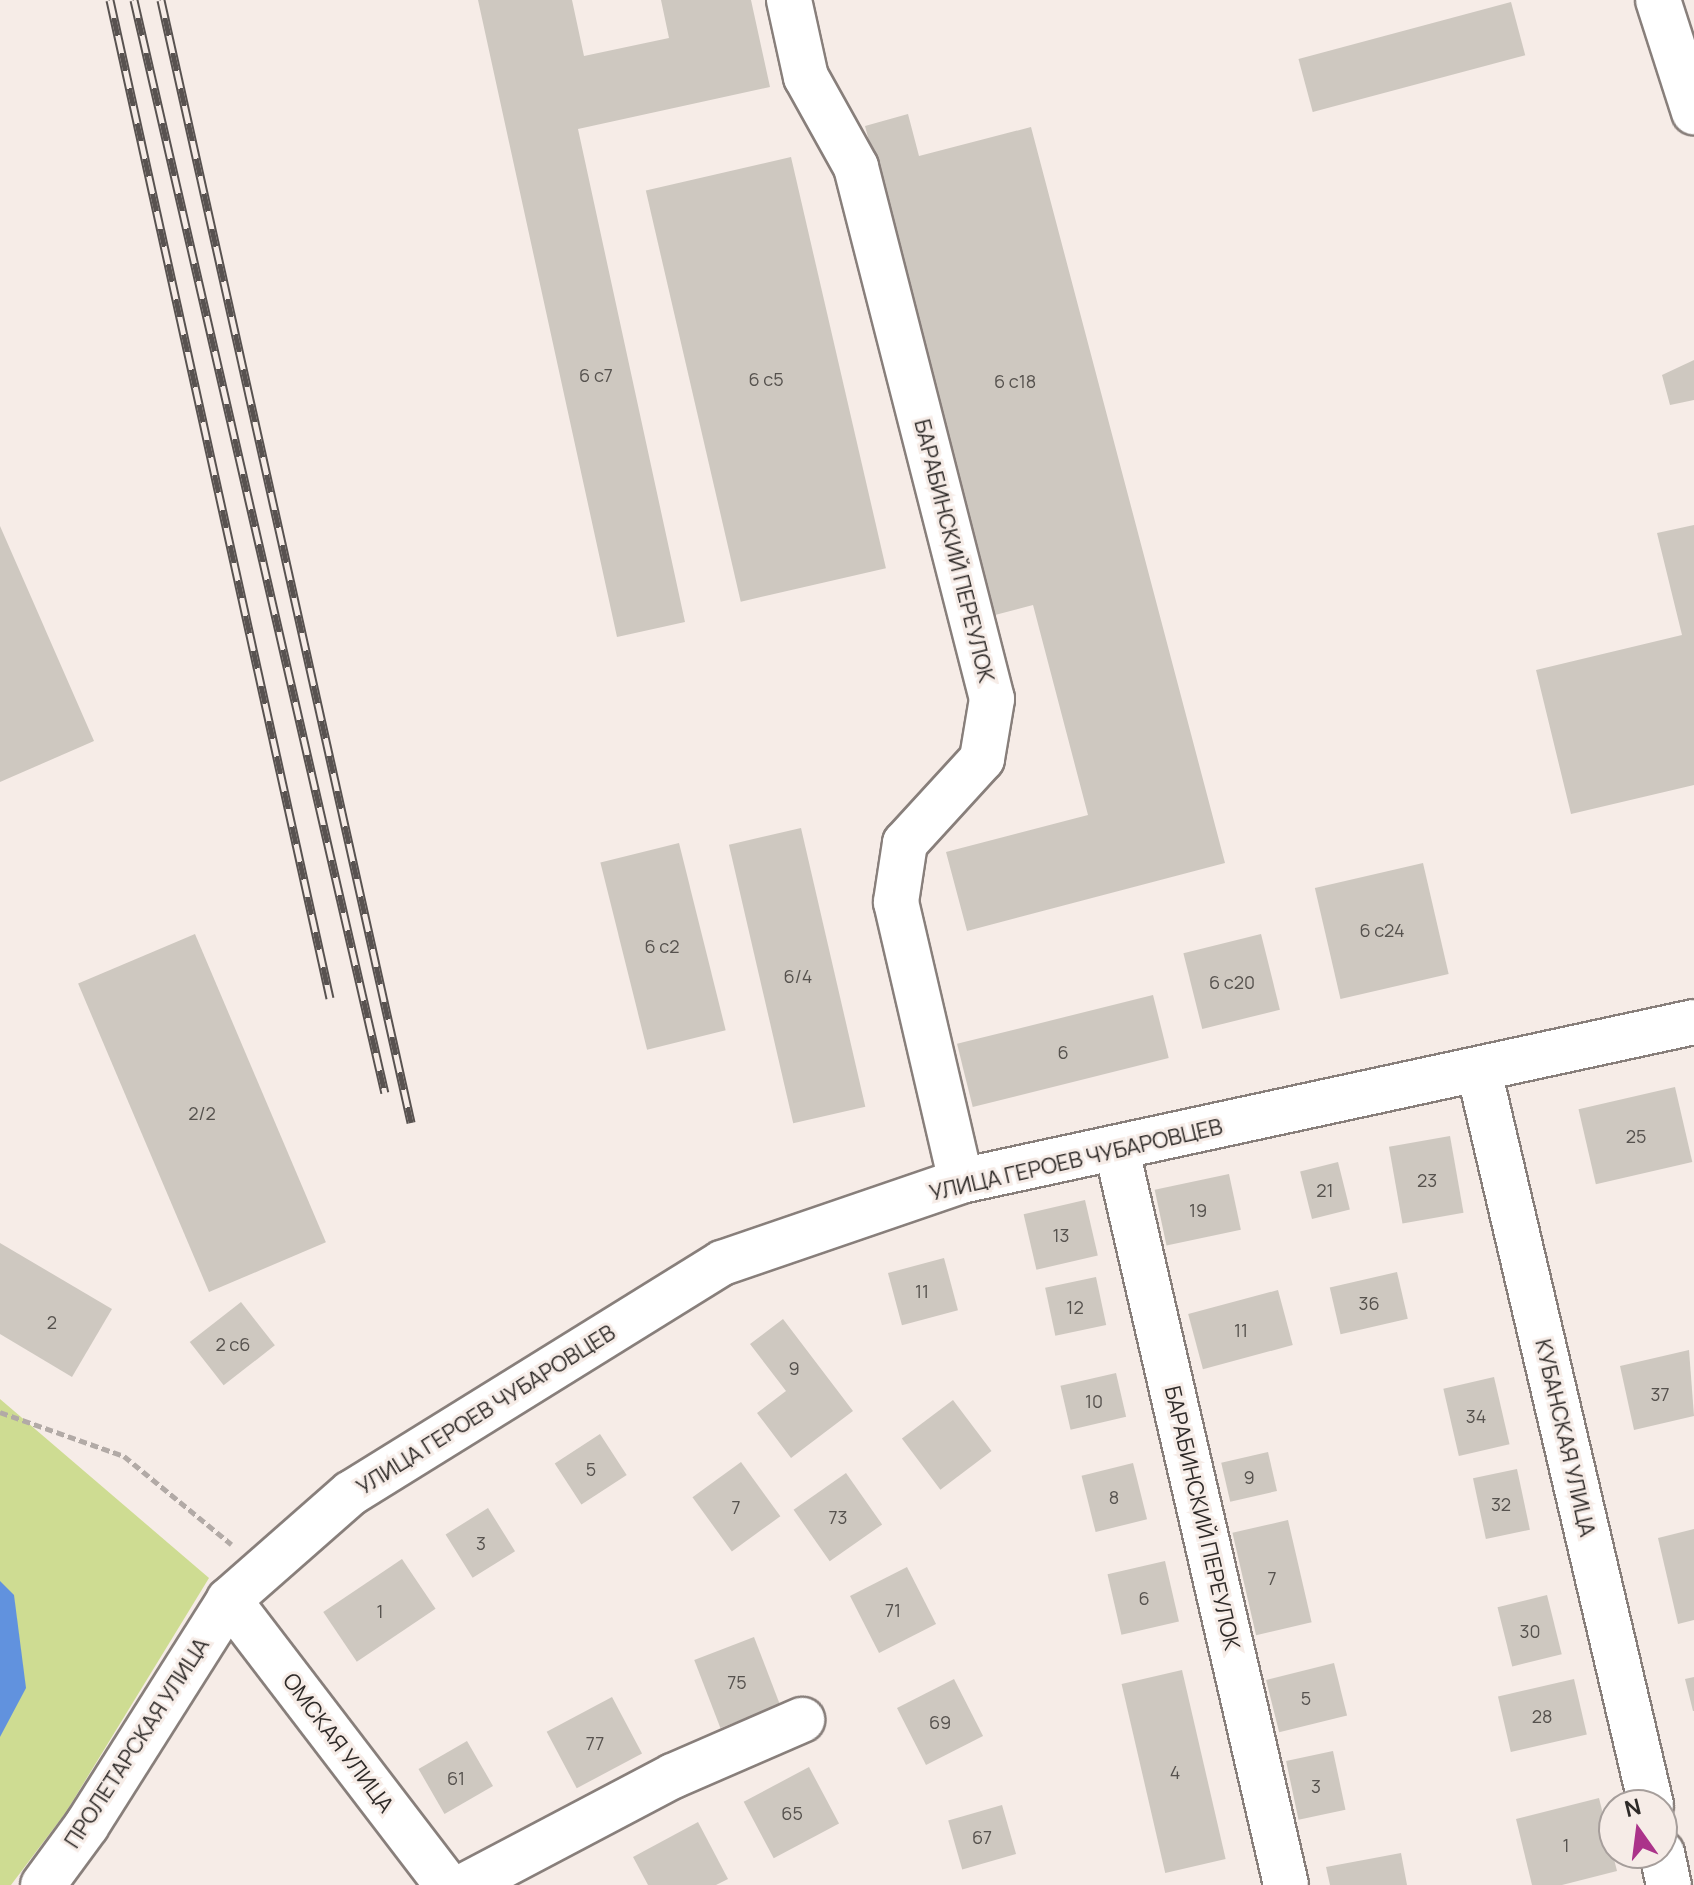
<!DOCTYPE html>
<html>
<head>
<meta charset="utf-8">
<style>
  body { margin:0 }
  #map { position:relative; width:1694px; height:1885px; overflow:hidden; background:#f6ece7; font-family:Manrope,sans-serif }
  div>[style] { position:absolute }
  .green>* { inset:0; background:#cedc92 }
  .water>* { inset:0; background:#6192de }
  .building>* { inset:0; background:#cec8c0; transform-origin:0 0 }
  .path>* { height:5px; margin-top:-2.5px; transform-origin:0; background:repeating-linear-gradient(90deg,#b2aaa6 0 8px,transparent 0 12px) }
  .roads { filter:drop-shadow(2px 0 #887f7b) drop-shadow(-2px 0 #887f7b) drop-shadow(0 2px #887f7b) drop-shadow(0 -2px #887f7b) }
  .minor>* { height:44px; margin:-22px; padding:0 22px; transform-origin:22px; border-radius:22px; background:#fff }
  .rail>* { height:9px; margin-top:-4.5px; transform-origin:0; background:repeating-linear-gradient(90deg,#f6ece7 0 18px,#585250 0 36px); box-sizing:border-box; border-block:2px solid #585250 }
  span { translate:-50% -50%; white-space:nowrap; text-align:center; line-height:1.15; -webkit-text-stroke:6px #f6ece7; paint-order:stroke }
  .number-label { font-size:18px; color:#56524e }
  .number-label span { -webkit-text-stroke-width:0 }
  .street-label { font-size:22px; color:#2e2a28 }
  .north { position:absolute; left:1598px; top:1789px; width:80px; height:80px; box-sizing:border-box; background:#f6ece7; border:2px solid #a69e9b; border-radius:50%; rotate:346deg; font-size:22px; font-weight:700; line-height:32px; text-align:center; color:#2e2a28 }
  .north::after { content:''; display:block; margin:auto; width:28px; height:36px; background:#ab338a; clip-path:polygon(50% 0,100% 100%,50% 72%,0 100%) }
</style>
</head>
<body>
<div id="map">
  <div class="green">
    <div style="clip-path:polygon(0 1399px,209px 1578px,66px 1812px,11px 1885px,0 1885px)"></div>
  </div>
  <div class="water">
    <div style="clip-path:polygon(0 1581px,14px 1595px,26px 1688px,0 1737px)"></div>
  </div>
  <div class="building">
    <div style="clip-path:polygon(478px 0,572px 0,584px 56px,669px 38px,661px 0,751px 0,770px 87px,578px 129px,685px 622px,617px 637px)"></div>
    <div style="left:1511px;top:2px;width:55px;height:220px;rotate:75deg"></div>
    <div style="clip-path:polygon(908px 114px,919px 156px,1031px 127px,1225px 863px,967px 931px,946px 852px,1088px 815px,1033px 605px,995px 615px,865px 126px)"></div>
    <div style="left:791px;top:157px;width:422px;height:149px;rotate:77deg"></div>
    <div style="clip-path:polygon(1694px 360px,1694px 400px,1670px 405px,1662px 375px)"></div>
    <div style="clip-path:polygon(1694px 525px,1694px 785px,1571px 814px,1536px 670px,1682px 635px,1657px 533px)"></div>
    <div style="clip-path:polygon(0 526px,94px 741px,0 782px)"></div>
    <div style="left:801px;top:828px;width:286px;height:74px;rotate:77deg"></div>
    <div style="left:679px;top:843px;width:193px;height:81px;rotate:76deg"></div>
    <div style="left:1423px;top:863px;width:114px;height:111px;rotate:77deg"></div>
    <div style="left:195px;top:934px;width:335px;height:127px;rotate:67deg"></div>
    <div style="left:1261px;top:934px;width:78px;height:80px;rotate:76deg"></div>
    <div style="left:1153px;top:995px;width:65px;height:202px;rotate:76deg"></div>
    <div style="left:1675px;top:1087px;width:77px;height:99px;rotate:77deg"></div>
    <div style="left:1450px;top:1136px;width:78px;height:62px;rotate:80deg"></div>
    <div style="left:1338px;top:1162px;width:49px;height:39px;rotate:76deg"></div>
    <div style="left:1229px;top:1174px;width:57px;height:76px;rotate:78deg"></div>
    <div style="left:1085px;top:1200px;width:57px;height:63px;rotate:77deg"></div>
    <div style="clip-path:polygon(0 1243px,112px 1309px,72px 1377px,0 1334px)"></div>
    <div style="left:944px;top:1258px;width:54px;height:58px;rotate:75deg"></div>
    <div style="left:1397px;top:1272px;width:48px;height:69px;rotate:77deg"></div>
    <div style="left:1096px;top:1277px;width:49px;height:52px;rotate:78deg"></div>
    <div style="left:1278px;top:1290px;width:57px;height:93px;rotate:75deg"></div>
    <div style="left:241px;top:1302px;width:55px;height:65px;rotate:52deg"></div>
    <div style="clip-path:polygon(783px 1319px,853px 1411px,791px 1458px,757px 1413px,786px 1391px,750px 1344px)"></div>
    <div style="clip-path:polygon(1689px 1350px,1694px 1416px,1634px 1430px,1620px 1366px)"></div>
    <div style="left:1116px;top:1373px;width:45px;height:57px;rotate:77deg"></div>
    <div style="left:1494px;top:1377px;width:69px;height:52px;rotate:77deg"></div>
    <div style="left:953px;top:1400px;width:64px;height:64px;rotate:53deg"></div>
    <div style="left:600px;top:1434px;width:49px;height:54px;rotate:57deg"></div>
    <div style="left:1268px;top:1452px;width:40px;height:48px;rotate:77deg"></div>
    <div style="left:741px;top:1462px;width:67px;height:60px;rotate:54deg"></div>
    <div style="left:1133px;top:1463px;width:58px;height:53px;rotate:76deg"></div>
    <div style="left:1517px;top:1469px;width:62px;height:45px;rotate:78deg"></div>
    <div style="left:846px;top:1473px;width:63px;height:64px;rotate:55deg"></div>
    <div style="left:488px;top:1508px;width:51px;height:50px;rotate:58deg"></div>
    <div style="left:1288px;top:1520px;width:105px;height:57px;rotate:77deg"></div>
    <div style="clip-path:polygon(1694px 1529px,1694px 1620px,1678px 1624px,1658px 1538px)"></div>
    <div style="left:402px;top:1559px;width:60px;height:95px;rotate:56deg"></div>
    <div style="left:1165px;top:1561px;width:62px;height:59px;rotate:77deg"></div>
    <div style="left:907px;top:1567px;width:64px;height:64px;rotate:63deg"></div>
    <div style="left:1547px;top:1595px;width:61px;height:51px;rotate:76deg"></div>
    <div style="left:754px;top:1637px;width:73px;height:64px;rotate:69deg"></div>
    <div style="left:1334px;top:1663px;width:54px;height:70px;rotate:76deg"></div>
    <div style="left:1182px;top:1670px;width:194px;height:62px;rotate:77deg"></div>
    <div style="clip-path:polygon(1694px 1677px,1694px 1711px,1693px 1711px,1685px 1679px)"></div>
    <div style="left:954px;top:1679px;width:64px;height:64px;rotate:63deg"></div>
    <div style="left:1574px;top:1679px;width:57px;height:78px;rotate:77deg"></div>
    <div style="left:612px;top:1697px;width:64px;height:74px;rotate:62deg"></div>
    <div style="left:467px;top:1741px;width:52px;height:56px;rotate:60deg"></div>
    <div style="left:1333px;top:1751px;width:60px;height:48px;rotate:78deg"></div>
    <div style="left:809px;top:1767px;width:64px;height:74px;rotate:62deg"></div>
    <div style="clip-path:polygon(1599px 1798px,1617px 1871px,1562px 1885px,1532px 1885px,1516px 1819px)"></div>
    <div style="left:1002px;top:1805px;width:51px;height:56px;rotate:74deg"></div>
    <div style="clip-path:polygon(698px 1822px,728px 1879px,716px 1885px,648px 1885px,633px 1857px)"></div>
    <div style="clip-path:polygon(1401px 1853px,1407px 1885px,1330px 1885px,1326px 1867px)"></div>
  </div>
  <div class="path">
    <div style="left:0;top:1412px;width:132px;rotate:19.5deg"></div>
    <div style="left:124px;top:1456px;width:139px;rotate:39.4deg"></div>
  </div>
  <div class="roads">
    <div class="minor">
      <div style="left:789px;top:0;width:79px;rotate:77.6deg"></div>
      <div style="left:806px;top:77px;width:103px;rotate:60.9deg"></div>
      <div style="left:856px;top:167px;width:549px;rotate:75.66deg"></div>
      <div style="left:992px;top:699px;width:61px;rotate:99.5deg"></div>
      <div style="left:982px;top:759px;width:114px;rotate:132.5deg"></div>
      <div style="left:905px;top:843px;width:60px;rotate:98.7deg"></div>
      <div style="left:896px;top:902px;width:286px;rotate:76.9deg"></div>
      <div style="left:1658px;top:0;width:118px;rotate:72.2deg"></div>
      <div style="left:1479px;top:1071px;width:754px;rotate:76.81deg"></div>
      <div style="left:1117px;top:1151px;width:753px;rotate:77.03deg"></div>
      <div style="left:229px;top:1600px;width:359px;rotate:52.6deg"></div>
      <div style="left:1662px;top:1853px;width:33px;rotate:78deg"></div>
      <div style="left:43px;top:1885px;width:74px;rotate:-53.7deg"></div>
      <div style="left:87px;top:1825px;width:266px;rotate:-57.7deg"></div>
      <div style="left:229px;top:1600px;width:162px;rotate:-41.3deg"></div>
      <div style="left:351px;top:1493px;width:437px;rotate:-31.8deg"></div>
      <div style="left:722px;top:1263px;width:253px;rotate:-18.9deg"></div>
      <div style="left:961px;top:1181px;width:750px;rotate:-12.24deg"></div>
      <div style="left:466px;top:1885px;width:234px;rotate:-27.8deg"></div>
      <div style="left:673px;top:1776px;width:141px;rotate:-23.5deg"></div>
    </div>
  </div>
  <div class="rail">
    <div style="left:110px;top:0;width:1022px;rotate:77.57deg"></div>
    <div style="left:134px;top:0;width:1121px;rotate:77.07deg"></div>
    <div style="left:161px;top:0;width:1150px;rotate:77.44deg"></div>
  </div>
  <div class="number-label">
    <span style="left:596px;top:375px">6 с7</span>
    <span style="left:766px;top:379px">6 с5</span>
    <span style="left:1015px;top:381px">6 с18</span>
    <span style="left:1382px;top:930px">6 с24</span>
    <span style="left:662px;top:946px">6 с2</span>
    <span style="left:798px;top:976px">6/4</span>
    <span style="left:1232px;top:982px">6 с20</span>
    <span style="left:1063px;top:1052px">6</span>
    <span style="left:202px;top:1113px">2/2</span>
    <span style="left:1636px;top:1136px">25</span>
    <span style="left:1427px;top:1180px">23</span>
    <span style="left:1325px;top:1190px">21</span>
    <span style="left:1198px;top:1210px">19</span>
    <span style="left:1061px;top:1235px">13</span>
    <span style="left:922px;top:1291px">11</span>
    <span style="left:1369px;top:1303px">36</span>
    <span style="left:1075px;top:1307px">12</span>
    <span style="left:52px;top:1322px">2</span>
    <span style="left:1241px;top:1330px">11</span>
    <span style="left:233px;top:1344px">2 с6</span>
    <span style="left:794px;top:1368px">9</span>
    <span style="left:1660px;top:1394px">37</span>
    <span style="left:1094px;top:1401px">10</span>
    <span style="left:1476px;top:1416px">34</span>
    <span style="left:591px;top:1469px">5</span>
    <span style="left:1249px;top:1477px">9</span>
    <span style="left:1114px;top:1497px">8</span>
    <span style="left:1501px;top:1504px">32</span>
    <span style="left:736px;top:1507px">7</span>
    <span style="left:838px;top:1517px">73</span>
    <span style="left:481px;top:1543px">3</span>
    <span style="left:1272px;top:1578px">7</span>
    <span style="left:1144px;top:1598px">6</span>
    <span style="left:893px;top:1610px">71</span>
    <span style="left:380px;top:1611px">1</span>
    <span style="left:1530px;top:1631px">30</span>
    <span style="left:737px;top:1682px">75</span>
    <span style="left:1306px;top:1698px">5</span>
    <span style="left:1542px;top:1716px">28</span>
    <span style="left:940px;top:1722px">69</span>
    <span style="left:595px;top:1743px">77</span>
    <span style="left:1175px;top:1772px">4</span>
    <span style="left:456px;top:1778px">61</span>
    <span style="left:1316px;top:1786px">3</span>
    <span style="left:792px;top:1813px">65</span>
    <span style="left:982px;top:1837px">67</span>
    <span style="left:1566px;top:1845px">1</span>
  </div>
  <div class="street-label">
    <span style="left:954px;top:551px;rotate:76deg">БАРАБИНСКИЙ ПЕРЕУЛОК</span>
    <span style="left:1076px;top:1160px;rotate:-13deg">УЛИЦА ГЕРОЕВ ЧУБАРОВЦЕВ</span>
    <span style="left:486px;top:1410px;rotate:-32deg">УЛИЦА ГЕРОЕВ ЧУБАРОВЦЕВ</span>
    <span style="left:1565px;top:1438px;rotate:77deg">КУБАНСКАЯ УЛИЦА</span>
    <span style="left:1202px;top:1518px;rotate:77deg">БАРАБИНСКИЙ ПЕРЕУЛОК</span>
    <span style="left:137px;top:1743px;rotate:-57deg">ПРОЛЕТАРСКАЯ УЛИЦА</span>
    <span style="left:338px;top:1743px;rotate:53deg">ОМСКАЯ УЛИЦА</span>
  </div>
  <div class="north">N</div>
</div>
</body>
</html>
